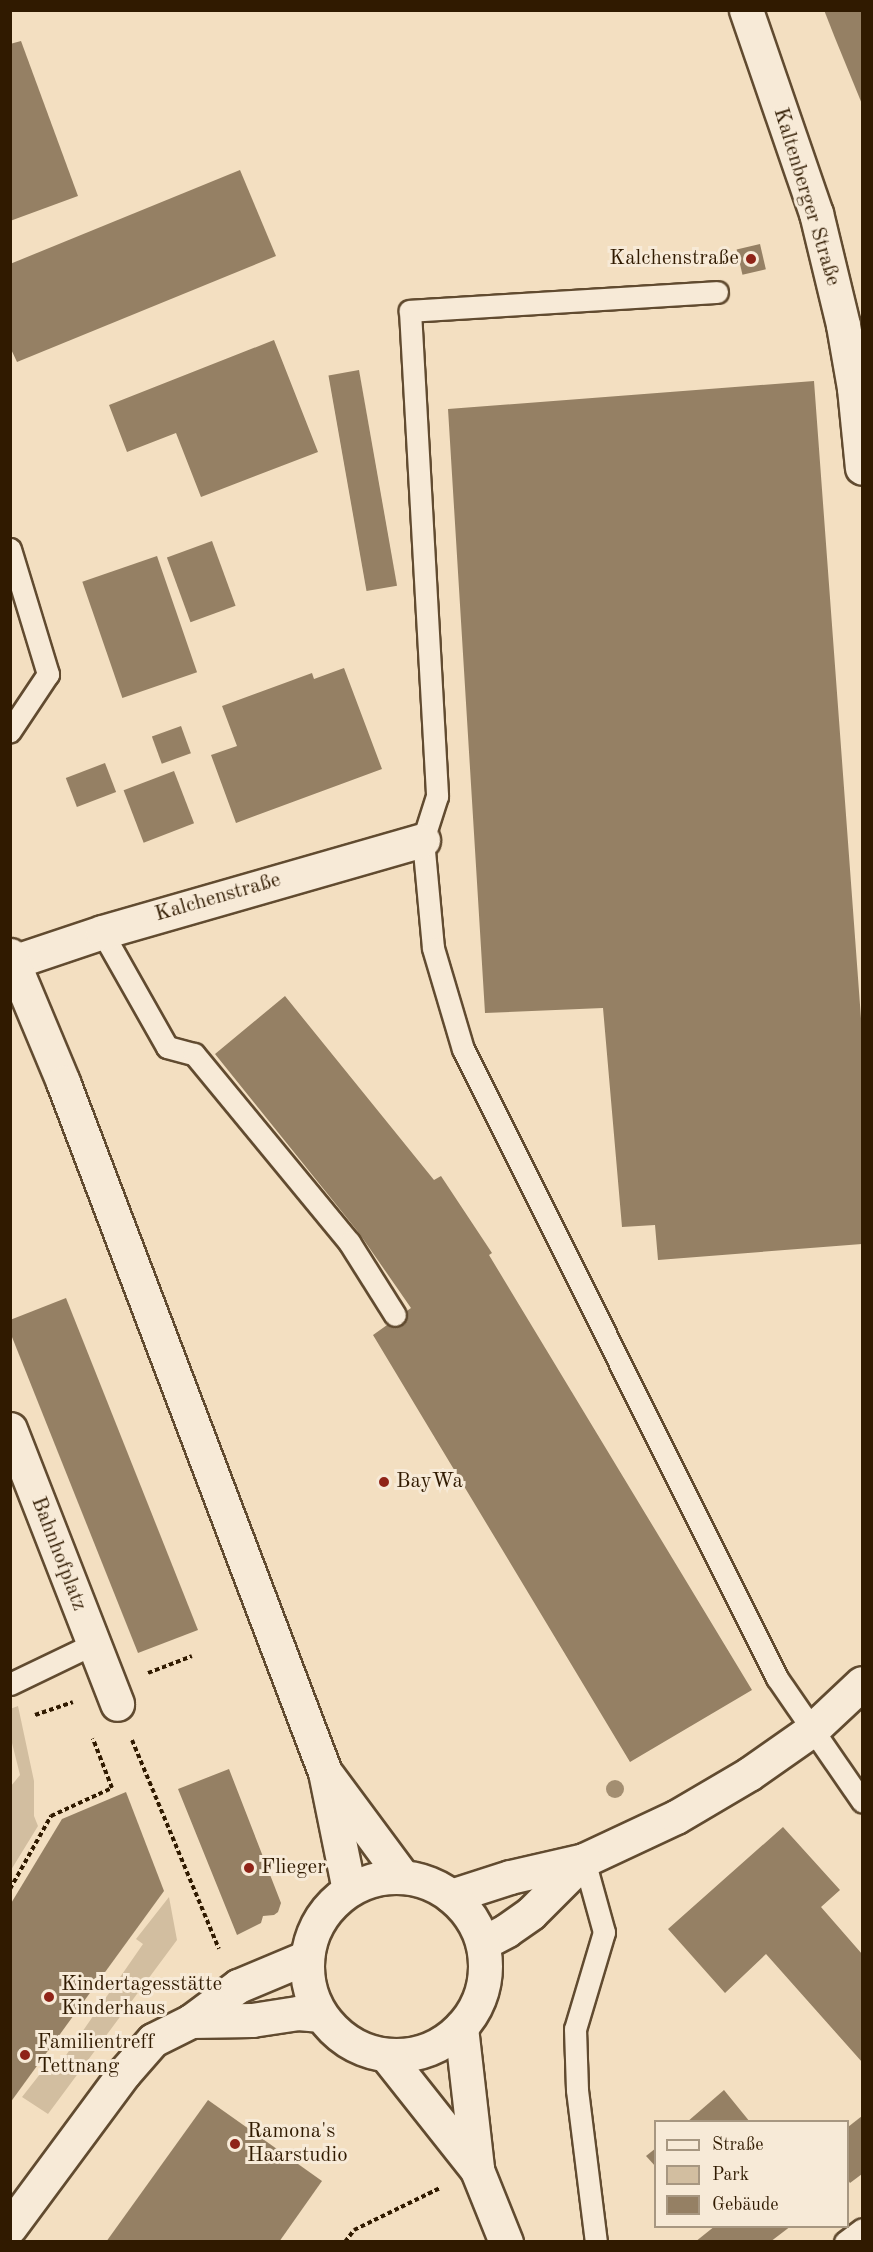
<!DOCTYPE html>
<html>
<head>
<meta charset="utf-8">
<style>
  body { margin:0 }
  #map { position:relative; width:873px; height:2252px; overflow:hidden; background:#f3dfc1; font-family:"Old Standard TT",serif }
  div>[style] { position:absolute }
  .green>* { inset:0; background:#d2bea0 }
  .building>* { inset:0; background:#958064; transform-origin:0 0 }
  .path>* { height:4px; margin-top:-2px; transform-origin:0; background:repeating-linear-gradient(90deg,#301a00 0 4.5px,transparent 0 7.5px) }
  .roads { filter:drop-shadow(2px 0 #614b30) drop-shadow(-2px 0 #614b30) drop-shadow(0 2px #614b30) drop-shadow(0 -2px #614b30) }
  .lane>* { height:21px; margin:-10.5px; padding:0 10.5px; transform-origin:10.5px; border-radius:10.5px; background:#f7ead7 }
  .street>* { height:33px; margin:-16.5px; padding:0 16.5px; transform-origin:16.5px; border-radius:16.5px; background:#f7ead7 }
  .secondary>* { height:33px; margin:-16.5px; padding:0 16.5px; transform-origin:16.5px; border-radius:16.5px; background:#f7ead7 }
  .secondary>.ring { margin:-16.5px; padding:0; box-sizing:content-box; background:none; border:33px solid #f7ead7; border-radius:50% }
  .trees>* { width:18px; height:18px; margin:-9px; border-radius:50%; background:#a38e71 }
  .dots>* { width:16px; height:16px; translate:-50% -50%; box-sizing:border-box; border:3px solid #f7ead7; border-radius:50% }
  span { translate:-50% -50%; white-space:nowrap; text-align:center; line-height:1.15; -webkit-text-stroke:6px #f7ead7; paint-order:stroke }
  .street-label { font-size:21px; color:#301a00 }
  .poi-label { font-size:21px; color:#301a00 }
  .right { translate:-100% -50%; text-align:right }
  .left { translate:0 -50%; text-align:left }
  .frame { position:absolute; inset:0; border:12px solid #301a00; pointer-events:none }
  .legend { position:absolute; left:654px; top:2120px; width:195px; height:108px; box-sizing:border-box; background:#f7ead7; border:2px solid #a79781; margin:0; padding:8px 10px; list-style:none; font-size:18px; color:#301a00 }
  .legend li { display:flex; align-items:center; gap:12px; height:30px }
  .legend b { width:30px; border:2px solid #a79781 }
</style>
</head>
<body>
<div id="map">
  <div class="green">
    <div style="clip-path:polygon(18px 1706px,34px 1781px,34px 1816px,38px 1826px,11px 1870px,11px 1786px,20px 1775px,11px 1739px,10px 1709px)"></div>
    <div style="clip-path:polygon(169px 1897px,177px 1940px,48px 2114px,22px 2097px,44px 2069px,53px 2074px,143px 1944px,136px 1939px)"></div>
  </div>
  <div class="building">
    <div style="clip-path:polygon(824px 10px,862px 10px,862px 104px,835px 38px)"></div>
    <div style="clip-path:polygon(21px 41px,78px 196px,10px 221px,10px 44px)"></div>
    <div style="clip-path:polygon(240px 170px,276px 256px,17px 362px,10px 347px,10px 264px)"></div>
    <div style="left:760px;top:244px;width:26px;height:24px;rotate:77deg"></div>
    <div style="clip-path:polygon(274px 340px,318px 452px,201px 497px,176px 433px,127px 452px,109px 405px)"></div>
    <div style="left:359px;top:370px;width:219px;height:31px;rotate:80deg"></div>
    <div style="clip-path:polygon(814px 381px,862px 1032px,862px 1244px,658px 1260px,655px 1225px,622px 1227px,603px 1008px,485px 1013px,448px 409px)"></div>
    <div style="left:212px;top:541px;width:69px;height:48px;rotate:70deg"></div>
    <div style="left:157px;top:556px;width:123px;height:79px;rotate:71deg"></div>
    <div style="clip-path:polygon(344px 668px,382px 769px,236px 823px,211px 755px,237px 746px,222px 706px,312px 673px,314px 679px)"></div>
    <div style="left:181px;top:726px;width:29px;height:31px;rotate:70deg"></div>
    <div style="left:105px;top:763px;width:31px;height:42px;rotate:69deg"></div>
    <div style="left:174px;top:771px;width:56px;height:54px;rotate:69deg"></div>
    <div style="clip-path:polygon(285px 996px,434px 1180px,441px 1176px,492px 1253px,489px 1255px,752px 1690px,630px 1762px,373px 1335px,411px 1308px,359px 1233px,215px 1054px)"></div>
    <div style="clip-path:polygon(66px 1298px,198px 1630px,138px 1653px,10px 1332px,10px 1320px)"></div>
    <div style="clip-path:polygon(229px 1769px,281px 1903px,278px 1912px,274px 1915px,263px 1916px,261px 1923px,237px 1935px,178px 1789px)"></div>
    <div style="clip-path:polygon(126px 1792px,164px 1891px,10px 2103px,10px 1905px,62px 1819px)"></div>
    <div style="clip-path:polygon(783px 1827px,840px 1890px,821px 1907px,862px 1954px,862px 2062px,766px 1954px,725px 1993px,668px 1929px)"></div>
    <div style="clip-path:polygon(724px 2090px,750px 2122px,687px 2122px)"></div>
    <div style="clip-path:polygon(208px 2100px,322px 2181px,279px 2242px,106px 2242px)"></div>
    <div style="clip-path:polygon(862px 2116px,862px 2174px,850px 2183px,848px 2180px,848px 2127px)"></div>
    <div style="clip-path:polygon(656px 2148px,656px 2167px,646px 2156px)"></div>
    <div style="clip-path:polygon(715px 2226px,791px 2226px,770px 2242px,695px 2242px)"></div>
  </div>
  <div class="path">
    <div style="left:148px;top:1673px;width:47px;rotate:-21.1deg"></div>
    <div style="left:35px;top:1715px;width:40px;rotate:-18.9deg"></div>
    <div style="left:132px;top:1740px;width:226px;rotate:67.4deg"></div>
    <div style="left:10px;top:1889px;width:84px;rotate:-60.7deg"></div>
    <div style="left:51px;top:1816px;width:67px;rotate:-24.7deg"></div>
    <div style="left:112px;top:1788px;width:53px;rotate:-111.2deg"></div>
    <div style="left:345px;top:2242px;width:15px;rotate:-53deg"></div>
    <div style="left:354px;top:2230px;width:96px;rotate:-26deg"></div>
  </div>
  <div class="roads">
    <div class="lane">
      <div style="left:717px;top:292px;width:308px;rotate:176.5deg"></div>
      <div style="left:410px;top:311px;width:486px;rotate:86.8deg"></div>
      <div style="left:437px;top:796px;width:46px;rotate:107.7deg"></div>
      <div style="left:423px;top:840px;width:108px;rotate:84.7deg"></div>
      <div style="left:433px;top:948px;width:105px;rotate:73.5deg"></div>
      <div style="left:463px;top:1049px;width:703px;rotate:63.47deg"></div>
      <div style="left:777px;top:1678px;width:150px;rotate:55.4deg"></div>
      <div style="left:10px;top:549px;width:131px;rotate:73.1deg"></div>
      <div style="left:48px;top:674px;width:69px;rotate:123.7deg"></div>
      <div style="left:102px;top:932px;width:132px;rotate:60.5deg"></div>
      <div style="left:167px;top:1047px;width:28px;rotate:15deg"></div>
      <div style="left:194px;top:1054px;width:244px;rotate:50.5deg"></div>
      <div style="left:349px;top:1242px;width:86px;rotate:57.8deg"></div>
      <div style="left:10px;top:1684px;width:92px;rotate:-25.7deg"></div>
      <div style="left:584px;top:1860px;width:75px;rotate:74.5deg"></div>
      <div style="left:604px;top:1932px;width:101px;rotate:106.6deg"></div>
      <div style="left:575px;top:2029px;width:61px;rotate:88.1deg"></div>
      <div style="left:577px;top:2090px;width:153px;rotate:82.9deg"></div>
      <div style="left:845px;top:2242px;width:21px;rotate:-37deg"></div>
    </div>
    <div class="street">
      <div style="left:746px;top:10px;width:215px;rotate:71deg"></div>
      <div style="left:816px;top:213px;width:115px;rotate:76.4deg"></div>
      <div style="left:843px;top:325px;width:64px;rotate:80.1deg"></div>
      <div style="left:854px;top:388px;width:80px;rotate:84.3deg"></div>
      <div style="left:13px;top:962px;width:94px;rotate:-18.6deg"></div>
      <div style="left:102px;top:932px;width:334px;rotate:-16deg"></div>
      <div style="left:10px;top:1429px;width:295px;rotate:68.7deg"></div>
      <div style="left:451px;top:1896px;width:62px;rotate:-17.9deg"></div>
      <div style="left:510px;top:1877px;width:76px;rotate:-12.9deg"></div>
      <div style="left:584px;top:1860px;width:102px;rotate:-25.1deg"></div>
      <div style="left:676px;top:1817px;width:85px;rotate:-30.5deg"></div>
      <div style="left:749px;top:1774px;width:78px;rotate:-35.1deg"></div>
      <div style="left:813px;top:1729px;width:67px;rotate:-43.2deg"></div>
      <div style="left:483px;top:1943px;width:27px;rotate:-28deg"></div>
      <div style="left:507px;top:1930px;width:29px;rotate:-35deg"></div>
      <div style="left:531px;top:1913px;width:75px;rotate:-45deg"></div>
      <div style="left:191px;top:2021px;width:61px;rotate:-0.9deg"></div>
      <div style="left:252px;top:2020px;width:47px;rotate:-8.7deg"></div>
      <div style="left:298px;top:2013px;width:23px;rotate:5deg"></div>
      <div style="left:10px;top:2227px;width:192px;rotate:-53.5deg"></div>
      <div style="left:124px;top:2073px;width:44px;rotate:-48.7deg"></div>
      <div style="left:153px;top:2040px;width:42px;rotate:-26.6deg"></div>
      <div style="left:191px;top:2021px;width:59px;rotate:-36.7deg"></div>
      <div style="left:238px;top:1986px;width:75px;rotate:-22.8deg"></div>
    </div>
    <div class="secondary">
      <div style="left:10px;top:955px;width:138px;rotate:67.3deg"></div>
      <div style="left:63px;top:1082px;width:738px;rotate:69.21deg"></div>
      <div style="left:325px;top:1772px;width:120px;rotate:78.5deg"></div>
      <div style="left:328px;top:1776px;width:124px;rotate:53.5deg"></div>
      <div class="ring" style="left:307px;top:1877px;width:145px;height:145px"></div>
      <div style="left:461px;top:2027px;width:142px;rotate:83.5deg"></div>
      <div style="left:386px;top:2055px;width:147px;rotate:51.6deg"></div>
      <div style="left:477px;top:2170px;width:78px;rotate:68.1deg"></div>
    </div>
  </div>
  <div class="trees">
    <div style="left:615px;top:1789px"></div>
  </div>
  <div class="dots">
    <div style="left:751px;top:259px;background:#8f2418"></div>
    <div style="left:384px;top:1482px;background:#8f2418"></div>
    <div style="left:249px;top:1868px;background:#8f2418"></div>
    <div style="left:49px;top:1997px;background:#8f2418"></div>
    <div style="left:25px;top:2055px;background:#8f2418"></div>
    <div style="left:235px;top:2144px;background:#8f2418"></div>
  </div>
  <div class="street-label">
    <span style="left:806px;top:197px;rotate:73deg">Kaltenberger Straße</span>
    <span style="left:218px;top:898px;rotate:-16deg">Kalchenstraße</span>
    <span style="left:58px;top:1554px;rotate:69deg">Bahnhofplatz</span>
  </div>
  <div class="poi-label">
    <span class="right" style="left:739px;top:259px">Kalchenstraße</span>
    <span class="left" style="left:396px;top:1482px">BayWa</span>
    <span class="left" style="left:261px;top:1868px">Flieger</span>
    <span class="left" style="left:61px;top:1997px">Kindertagesstätte<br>Kinderhaus</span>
    <span class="left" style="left:37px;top:2055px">Familientreff<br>Tettnang</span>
    <span class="left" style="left:247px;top:2144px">Ramona's<br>Haarstudio</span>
  </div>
  <div class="frame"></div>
  <ul class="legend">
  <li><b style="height:8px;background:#f7ead7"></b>Straße</li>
  <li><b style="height:16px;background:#d2bea0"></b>Park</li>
  <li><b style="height:16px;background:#958064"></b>Gebäude</li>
  </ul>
</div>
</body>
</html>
